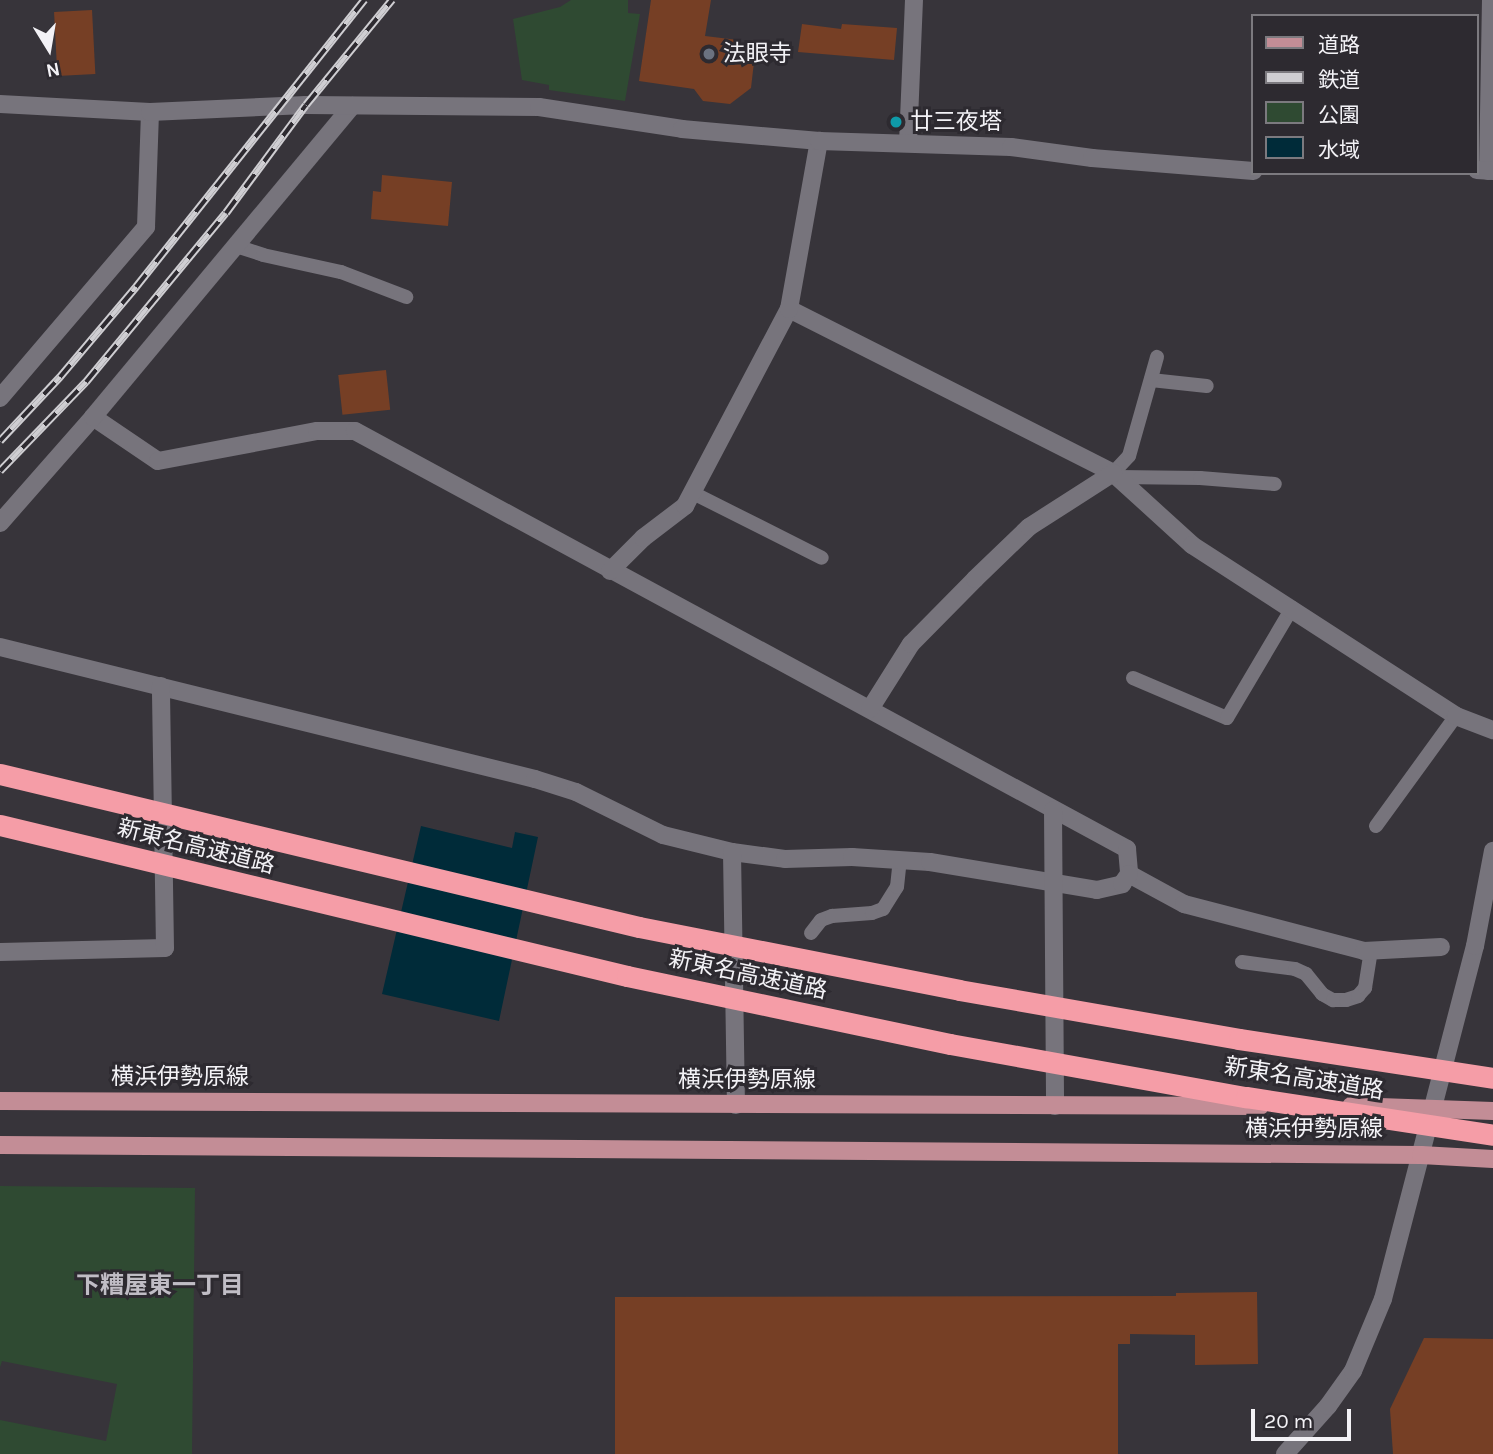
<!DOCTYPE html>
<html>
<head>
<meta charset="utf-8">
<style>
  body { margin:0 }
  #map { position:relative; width:1493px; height:1454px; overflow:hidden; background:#37343a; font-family:Karla,"Noto Sans JP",sans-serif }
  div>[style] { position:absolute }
  .green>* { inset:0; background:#2f4a32 }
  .water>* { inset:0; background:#002b39 }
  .building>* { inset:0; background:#763f25; transform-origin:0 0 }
  .service>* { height:14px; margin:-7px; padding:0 7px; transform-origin:7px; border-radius:7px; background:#77747c }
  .minor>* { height:18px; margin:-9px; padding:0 9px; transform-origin:9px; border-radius:9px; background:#77747c }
  .tertiary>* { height:18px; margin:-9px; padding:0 9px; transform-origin:9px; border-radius:9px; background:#77747c }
  .primary>* { height:18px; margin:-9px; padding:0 9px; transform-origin:9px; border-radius:9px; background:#c38d96 }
  .motorway>* { height:21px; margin:-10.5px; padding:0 10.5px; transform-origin:10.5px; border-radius:10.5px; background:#f59da7 }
  .rail>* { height:8px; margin-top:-4px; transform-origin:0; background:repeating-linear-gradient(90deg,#2d2a30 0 16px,#cfced2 0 32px); box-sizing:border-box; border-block:2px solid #cfced2 }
  .dots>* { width:19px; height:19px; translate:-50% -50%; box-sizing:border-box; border:4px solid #2d2a30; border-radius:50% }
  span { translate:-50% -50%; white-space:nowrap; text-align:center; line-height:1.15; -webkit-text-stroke:6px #2d2a30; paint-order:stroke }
  .poi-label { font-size:23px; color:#f3f2f6 }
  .left { translate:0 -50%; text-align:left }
  .street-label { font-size:23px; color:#f3f2f6 }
  .neighbourhood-label { font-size:24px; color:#c0bdc5; font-weight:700 }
  .legend { position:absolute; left:1251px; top:14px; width:228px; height:161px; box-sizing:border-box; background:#2d2a30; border:2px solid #7c7a7f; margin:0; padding:9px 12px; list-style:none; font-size:21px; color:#f3f2f6 }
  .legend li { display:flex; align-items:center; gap:14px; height:35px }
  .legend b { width:35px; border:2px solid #7c7a7f }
  .north { position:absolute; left:14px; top:14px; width:70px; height:70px; -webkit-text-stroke:5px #2d2a30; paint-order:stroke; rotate:169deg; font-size:19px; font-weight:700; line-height:28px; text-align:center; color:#f3f2f6 }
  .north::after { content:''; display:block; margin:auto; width:24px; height:32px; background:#f3f2f6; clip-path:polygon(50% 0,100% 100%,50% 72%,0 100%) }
  .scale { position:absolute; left:1251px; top:1409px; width:100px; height:32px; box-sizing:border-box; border:4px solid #f3f2f6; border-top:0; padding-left:9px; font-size:21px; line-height:24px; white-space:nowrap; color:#f3f2f6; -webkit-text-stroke:5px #2d2a30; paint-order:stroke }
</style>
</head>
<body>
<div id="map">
  <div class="green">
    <div style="clip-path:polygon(571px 0,628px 0,628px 13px,640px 14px,625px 101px,549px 90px,549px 85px,522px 80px,513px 19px,560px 7px)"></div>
    <div style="clip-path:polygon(0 1186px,195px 1188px,192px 1454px,0 1454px,0 1420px,106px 1441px,117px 1384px,2px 1361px,0 1367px)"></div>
  </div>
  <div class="water">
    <div style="clip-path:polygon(421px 826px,512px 848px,515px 832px,538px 837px,499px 1021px,382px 994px)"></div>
  </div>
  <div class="building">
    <div style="clip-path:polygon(651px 0,711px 0,705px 36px,738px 40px,754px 62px,751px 88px,730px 104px,703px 101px,694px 89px,639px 81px)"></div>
    <div style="left:92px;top:10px;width:64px;height:38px;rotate:87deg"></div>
    <div style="clip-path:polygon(802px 24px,841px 29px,842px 24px,897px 28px,894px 60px,798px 52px)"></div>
    <div style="clip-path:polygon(382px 175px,452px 182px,448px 226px,371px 219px,373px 191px,381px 192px)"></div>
    <div style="left:386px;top:370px;width:40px;height:48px;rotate:84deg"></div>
    <div style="clip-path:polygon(1257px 1292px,1258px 1364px,1195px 1365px,1195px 1335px,1130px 1334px,1130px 1344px,1118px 1344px,1118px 1454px,615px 1454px,615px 1297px,1176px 1296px,1176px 1293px)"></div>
    <div style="clip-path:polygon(1424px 1338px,1493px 1339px,1493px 1454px,1393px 1454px,1390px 1409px)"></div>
  </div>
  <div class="service">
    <div style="left:236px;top:246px;width:28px;rotate:18deg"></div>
    <div style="left:263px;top:255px;width:80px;rotate:12.3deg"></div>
    <div style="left:341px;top:272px;width:70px;rotate:21deg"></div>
    <div style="left:1151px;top:380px;width:56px;rotate:6.1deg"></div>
    <div style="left:1113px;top:473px;width:23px;rotate:-47deg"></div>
    <div style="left:1129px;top:456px;width:103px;rotate:-74.2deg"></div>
    <div style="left:1118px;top:477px;width:82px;rotate:0.7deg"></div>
    <div style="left:1200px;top:478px;width:75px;rotate:4.6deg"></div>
    <div style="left:693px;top:493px;width:144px;rotate:26.7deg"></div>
    <div style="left:1133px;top:678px;width:102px;rotate:23.1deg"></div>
    <div style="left:1227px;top:718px;width:128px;rotate:-59.4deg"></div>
    <div style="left:1376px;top:826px;width:136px;rotate:-54deg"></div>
    <div style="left:811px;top:933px;width:16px;rotate:-52deg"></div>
    <div style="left:821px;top:920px;width:12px;rotate:-20deg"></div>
    <div style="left:832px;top:916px;width:40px;rotate:-4.3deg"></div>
    <div style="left:872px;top:913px;width:12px;rotate:-20deg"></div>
    <div style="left:883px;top:909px;width:26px;rotate:-58deg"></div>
    <div style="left:897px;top:887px;width:27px;rotate:-84deg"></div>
    <div style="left:1242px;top:962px;width:53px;rotate:7.5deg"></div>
    <div style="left:1295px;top:969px;width:12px;rotate:24deg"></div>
    <div style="left:1306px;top:974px;width:26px;rotate:51deg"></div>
    <div style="left:1322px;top:994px;width:13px;rotate:29deg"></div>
    <div style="left:1333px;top:1000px;width:13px"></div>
    <div style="left:1346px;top:1000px;width:13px;rotate:-18deg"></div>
    <div style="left:1358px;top:996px;width:11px;rotate:-49deg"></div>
    <div style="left:1365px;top:988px;width:38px;rotate:-81deg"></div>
  </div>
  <div class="minor">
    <div style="left:908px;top:143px;width:143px;rotate:-87.6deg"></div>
    <div style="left:1488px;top:171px;width:171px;rotate:-89deg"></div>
    <div style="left:789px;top:309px;width:363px;rotate:26.8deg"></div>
    <div style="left:1113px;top:473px;width:107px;rotate:42.3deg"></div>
    <div style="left:1192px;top:545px;width:315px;rotate:32.9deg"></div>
    <div style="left:1456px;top:716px;width:40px;rotate:21deg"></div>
    <div style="left:0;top:398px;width:225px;rotate:-49.5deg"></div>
    <div style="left:146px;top:227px;width:115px;rotate:-88deg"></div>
    <div style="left:93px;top:417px;width:78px;rotate:34.1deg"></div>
    <div style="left:158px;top:461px;width:162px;rotate:-10.7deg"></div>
    <div style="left:317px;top:431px;width:38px"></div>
    <div style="left:355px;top:431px;width:878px;rotate:28.43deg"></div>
    <div style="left:1127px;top:849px;width:25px;rotate:85deg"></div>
    <div style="left:1129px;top:874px;width:63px;rotate:28.6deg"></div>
    <div style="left:1184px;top:904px;width:186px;rotate:14.6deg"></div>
    <div style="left:1364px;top:951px;width:77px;rotate:-3deg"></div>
    <div style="left:0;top:523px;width:141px;rotate:-48.7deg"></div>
    <div style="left:93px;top:417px;width:405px;rotate:-50.2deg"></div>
    <div style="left:610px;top:571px;width:47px;rotate:-45deg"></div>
    <div style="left:643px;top:538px;width:53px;rotate:-37.3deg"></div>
    <div style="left:685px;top:506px;width:223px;rotate:-62.2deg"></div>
    <div style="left:789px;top:309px;width:171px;rotate:-79.9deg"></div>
    <div style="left:0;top:647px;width:551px;rotate:13.86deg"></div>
    <div style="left:535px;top:779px;width:43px;rotate:17.6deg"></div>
    <div style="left:576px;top:792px;width:97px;rotate:26.3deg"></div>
    <div style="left:663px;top:835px;width:71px;rotate:13.8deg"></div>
    <div style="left:732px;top:852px;width:53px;rotate:7.5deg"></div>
    <div style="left:785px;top:859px;width:67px;rotate:-1.7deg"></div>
    <div style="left:852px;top:857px;width:78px;rotate:3.7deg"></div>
    <div style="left:930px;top:862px;width:169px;rotate:9.5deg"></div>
    <div style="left:1097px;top:890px;width:26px;rotate:-13deg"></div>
    <div style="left:1122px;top:884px;width:12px;rotate:-55deg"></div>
    <div style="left:870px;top:709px;width:77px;rotate:-57.8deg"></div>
    <div style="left:911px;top:644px;width:91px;rotate:-45.4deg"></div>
    <div style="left:975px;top:579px;width:75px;rotate:-43.9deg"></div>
    <div style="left:1029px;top:527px;width:100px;rotate:-32.7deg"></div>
    <div style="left:1053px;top:810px;width:296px;rotate:89.6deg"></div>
    <div style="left:732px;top:852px;width:253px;rotate:89.1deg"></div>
    <div style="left:0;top:952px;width:165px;rotate:-1.4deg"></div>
    <div style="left:165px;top:948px;width:262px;rotate:-90.9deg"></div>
  </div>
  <div class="tertiary">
    <div style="left:0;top:104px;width:150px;rotate:3.1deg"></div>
    <div style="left:150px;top:112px;width:156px;rotate:-2.6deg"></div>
    <div style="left:306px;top:105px;width:233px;rotate:0.5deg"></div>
    <div style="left:539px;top:107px;width:145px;rotate:8.7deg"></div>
    <div style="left:682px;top:129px;width:138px;rotate:5deg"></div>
    <div style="left:819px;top:141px;width:192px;rotate:1.8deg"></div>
    <div style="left:1011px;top:147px;width:82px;rotate:7.7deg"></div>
    <div style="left:1092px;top:158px;width:162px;rotate:4.6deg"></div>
    <div style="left:1477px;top:170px;width:16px;rotate:4deg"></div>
    <div style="left:1285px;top:1454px;width:64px;rotate:-48.1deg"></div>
    <div style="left:1328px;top:1406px;width:43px;rotate:-54.5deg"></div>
    <div style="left:1353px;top:1371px;width:78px;rotate:-67.4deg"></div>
    <div style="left:1383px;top:1299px;width:365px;rotate:-75.4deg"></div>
    <div style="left:1475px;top:946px;width:97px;rotate:-79.3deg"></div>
  </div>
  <div class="primary">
    <div style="left:0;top:1101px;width:1260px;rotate:0.23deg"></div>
    <div style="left:1351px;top:1106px;width:142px;rotate:2deg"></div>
    <div style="left:0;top:1145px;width:1421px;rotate:0.4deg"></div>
    <div style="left:1421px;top:1155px;width:72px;rotate:3.2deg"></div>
  </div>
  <div class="motorway">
    <div style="left:0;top:774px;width:657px;rotate:13.47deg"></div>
    <div style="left:639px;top:927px;width:326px;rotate:11.1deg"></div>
    <div style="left:959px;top:990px;width:284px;rotate:9.9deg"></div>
    <div style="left:1239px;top:1039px;width:257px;rotate:8.7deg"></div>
    <div style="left:0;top:825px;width:645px;rotate:13.54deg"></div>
    <div style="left:627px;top:976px;width:330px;rotate:11.9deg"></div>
    <div style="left:950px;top:1044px;width:301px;rotate:10.2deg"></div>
    <div style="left:1246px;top:1097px;width:250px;rotate:8.7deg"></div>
  </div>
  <div class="rail">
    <div style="left:0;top:441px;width:88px;rotate:-46.8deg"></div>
    <div style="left:60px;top:377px;width:118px;rotate:-49.8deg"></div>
    <div style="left:136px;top:287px;width:367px;rotate:-51.5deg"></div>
    <div style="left:0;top:471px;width:124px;rotate:-46deg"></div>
    <div style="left:86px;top:382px;width:219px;rotate:-50.4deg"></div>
    <div style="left:226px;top:213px;width:134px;rotate:-53.5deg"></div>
    <div style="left:306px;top:105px;width:136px;rotate:-50.7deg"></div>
  </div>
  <div class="dots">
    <div style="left:709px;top:54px;background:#6b7280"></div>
    <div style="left:896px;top:122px;background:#0f9aa8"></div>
  </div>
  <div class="poi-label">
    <span class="left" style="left:723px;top:54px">法眼寺</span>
    <span class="left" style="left:910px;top:122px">廿三夜塔</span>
  </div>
  <div class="street-label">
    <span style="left:196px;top:847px;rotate:14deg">新東名高速道路</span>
    <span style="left:748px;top:975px;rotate:12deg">新東名高速道路</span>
    <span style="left:180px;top:1077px">横浜伊勢原線</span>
    <span style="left:1304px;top:1079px;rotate:9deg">新東名高速道路</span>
    <span style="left:747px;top:1080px">横浜伊勢原線</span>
    <span style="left:1314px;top:1129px">横浜伊勢原線</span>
  </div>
  <div class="neighbourhood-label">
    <span style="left:160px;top:1286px">下糟屋東一丁目</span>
  </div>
  <ul class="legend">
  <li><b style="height:9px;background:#c38d96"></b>道路</li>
  <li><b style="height:9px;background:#cfced2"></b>鉄道</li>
  <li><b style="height:19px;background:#2f4a32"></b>公園</li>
  <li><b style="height:19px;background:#002b39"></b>水域</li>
  </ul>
  <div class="north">N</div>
  <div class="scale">20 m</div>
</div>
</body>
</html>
